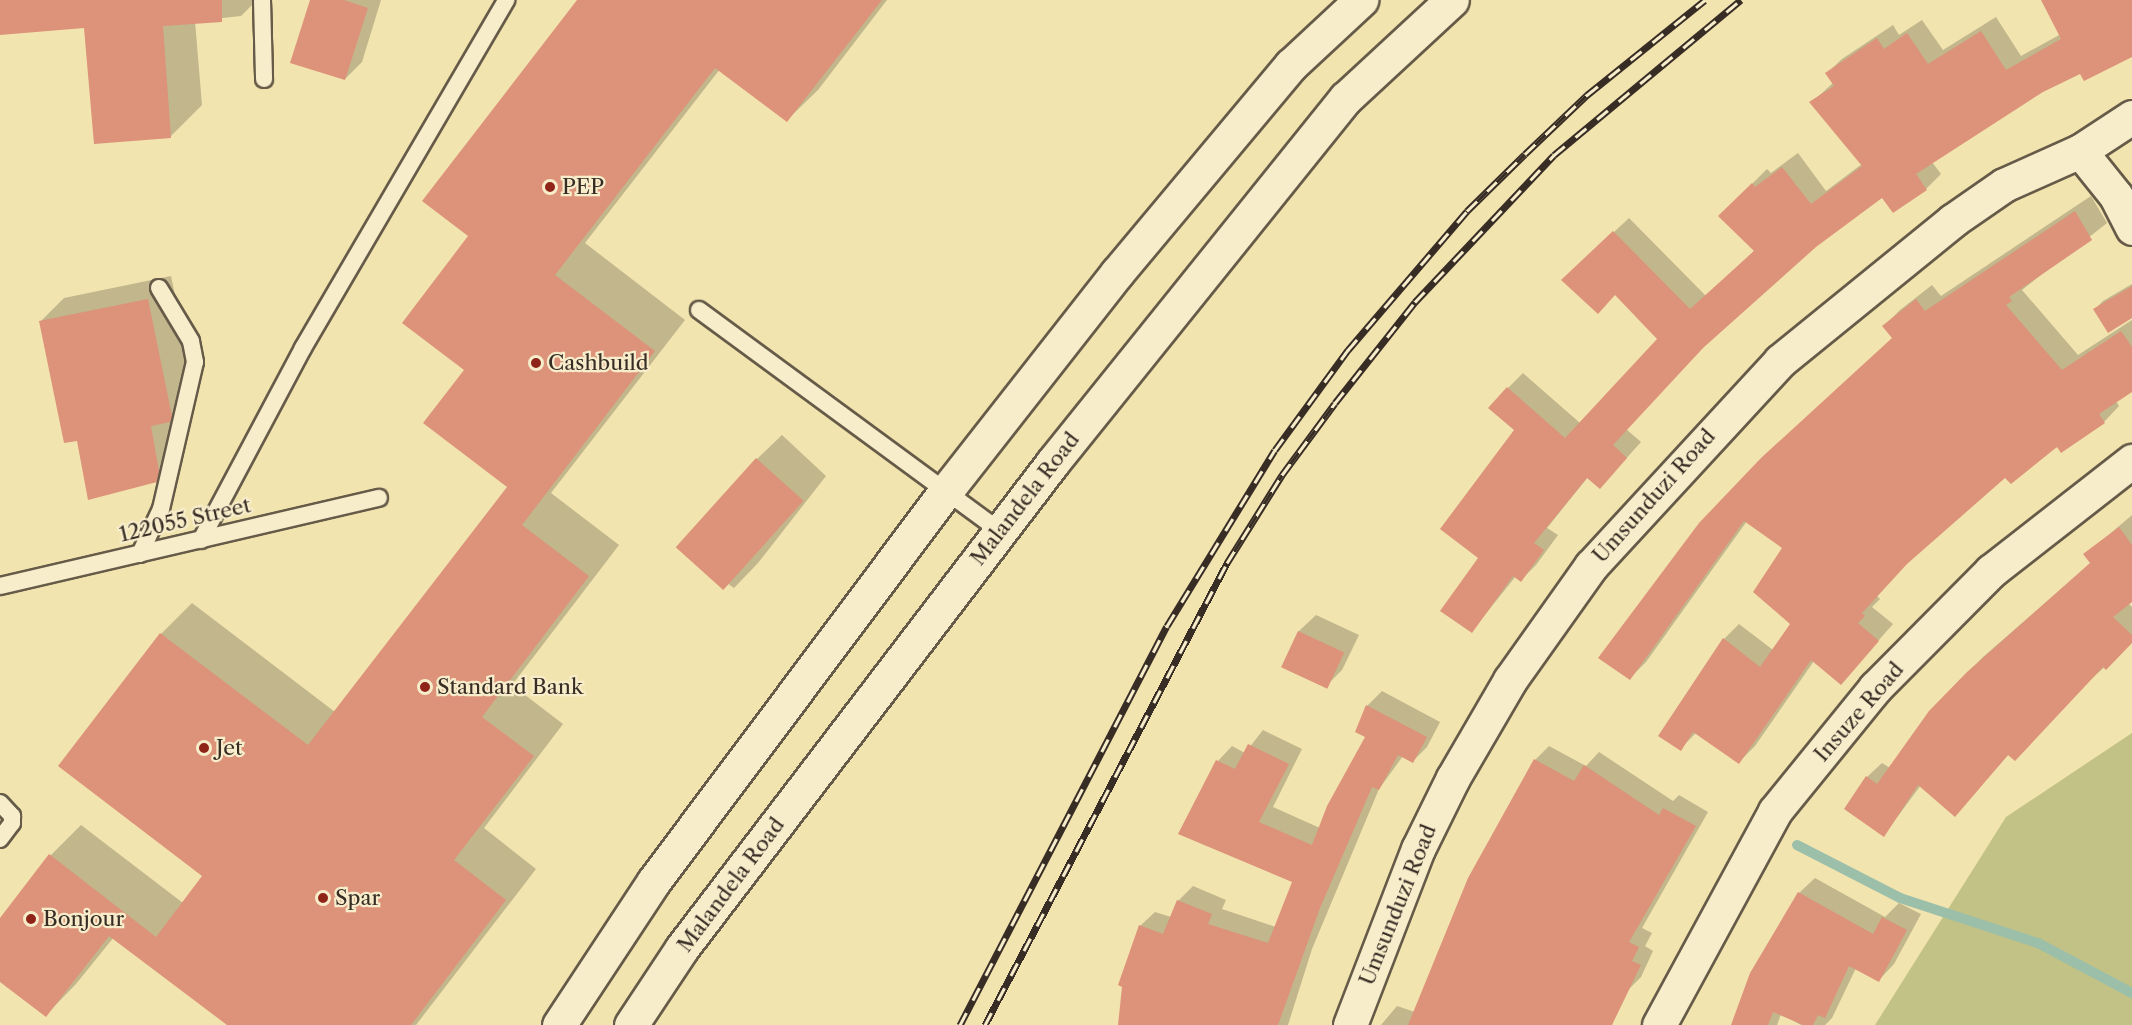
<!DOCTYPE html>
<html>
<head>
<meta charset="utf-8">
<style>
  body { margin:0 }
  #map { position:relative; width:2132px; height:1025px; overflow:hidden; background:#f2e4af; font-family:"Libre Caslon Text",serif }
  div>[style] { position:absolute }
  .green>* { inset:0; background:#c2c286 }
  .shadow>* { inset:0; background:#0003 }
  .stream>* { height:10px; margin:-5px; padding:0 5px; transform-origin:5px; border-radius:5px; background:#9bbfa9 }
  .building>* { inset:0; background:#dd927a; transform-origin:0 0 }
  .roads { filter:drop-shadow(2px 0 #665b48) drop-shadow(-2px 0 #665b48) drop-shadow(0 2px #665b48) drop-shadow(0 -2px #665b48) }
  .lane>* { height:16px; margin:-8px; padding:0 8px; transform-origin:8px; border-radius:8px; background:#f7edcb }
  .street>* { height:33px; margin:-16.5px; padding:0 16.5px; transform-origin:16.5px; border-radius:16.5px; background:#f7edcb }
  .secondary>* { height:33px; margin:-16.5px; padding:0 16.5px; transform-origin:16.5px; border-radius:16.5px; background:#f7edcb }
  .rail>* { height:7px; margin-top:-3.5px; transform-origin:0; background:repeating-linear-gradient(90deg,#f7edcb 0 14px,#382d25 0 28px); box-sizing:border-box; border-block:2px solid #382d25 }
  .dots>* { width:16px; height:16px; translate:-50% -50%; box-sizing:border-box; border:3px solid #f7edcb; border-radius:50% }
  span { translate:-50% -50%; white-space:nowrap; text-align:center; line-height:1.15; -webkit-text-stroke:4.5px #f7edcb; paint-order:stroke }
  .poi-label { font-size:21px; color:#382d25 }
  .left { translate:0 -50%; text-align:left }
  .street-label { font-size:21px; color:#382d25 }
</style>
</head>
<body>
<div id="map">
  <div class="green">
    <div style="clip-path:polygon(2132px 733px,2132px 1025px,1875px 1025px,2006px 817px)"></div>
  </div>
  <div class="shadow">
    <div style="clip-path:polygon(0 0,257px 0,241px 16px,195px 21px,202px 105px,171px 136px,86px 27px,0 34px)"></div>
    <div style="clip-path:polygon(312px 0,381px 0,362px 62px,345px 79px)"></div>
    <div style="clip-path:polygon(579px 0,887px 0,818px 90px,787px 120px,720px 69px,585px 243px,685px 320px,551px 493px,619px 545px,512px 685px,563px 724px,484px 828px,536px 869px,416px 1025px,229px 1025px,114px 937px,76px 984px,46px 1015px,0 980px,0 920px,51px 855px,81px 825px,183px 903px,204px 876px,60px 766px,161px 634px,192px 603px,335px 712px,509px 487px,466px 370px,471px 236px)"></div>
    <div style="clip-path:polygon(2042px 0,2132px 0,2132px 55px,2081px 72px,2042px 91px,1932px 162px,1941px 174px,1926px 189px,1882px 196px,1815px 246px,1708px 342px,1626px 429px,1641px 442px,1614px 472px,1588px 477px,1547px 528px,1558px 535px,1536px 565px,1521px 580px,1516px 576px,1472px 631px,1480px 558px,1516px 430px,1508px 388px,1523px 373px,1580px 423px,1659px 339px,1616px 293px,1578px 266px,1629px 218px,1706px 296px,1755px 250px,1720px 216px,1767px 169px,1771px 173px,1798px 153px,1826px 191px,1862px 164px,1812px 102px,1833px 83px,1827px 73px,1842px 59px,1893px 25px,1899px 35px,1922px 20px,1943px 50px,1996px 17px,2021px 56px,2061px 34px)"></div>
    <div style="clip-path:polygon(2091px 196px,2107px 223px,2022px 290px,2078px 355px,2132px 320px,2132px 390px,2116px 401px,2119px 406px,2104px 422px,2005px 475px,1913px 556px,1877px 596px,1880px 599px,1872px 607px,1893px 624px,1841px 683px,1814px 661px,1755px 746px,1739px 762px,1697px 732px,1680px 749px,1724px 639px,1739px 624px,1773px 650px,1792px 623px,1785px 548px,1747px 521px,1646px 662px,1630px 678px,1601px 657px,1894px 338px,1884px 326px,1900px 310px,1932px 285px,1941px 296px)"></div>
    <div style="clip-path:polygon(171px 276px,195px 391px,179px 457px,156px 480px,89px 498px,78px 439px,40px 322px,64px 298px)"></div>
    <div style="clip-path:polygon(2132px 284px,2132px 316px,2095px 309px,2103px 301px)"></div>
    <div style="clip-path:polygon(782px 435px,826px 476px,758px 563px,734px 588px,688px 555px,757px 459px)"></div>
    <div style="clip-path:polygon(2132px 515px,2132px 600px,2128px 603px,2132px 607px,2132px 642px,2009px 754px,1955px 815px,1921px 785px,1884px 835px,1867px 777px,1882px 763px,1890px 768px,1930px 712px,1983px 657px,2092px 562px,2085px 555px)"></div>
    <div style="clip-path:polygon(1316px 615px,1359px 635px,1342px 670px,1325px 687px,1282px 666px,1299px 631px)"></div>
    <div style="clip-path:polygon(1382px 691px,1440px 722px,1427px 747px,1413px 761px,1403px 756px,1379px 789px,1312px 949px,1288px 1025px,1120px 1025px,1140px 926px,1155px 912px,1171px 917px,1178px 901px,1193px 886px,1226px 900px,1222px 909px,1276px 927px,1294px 882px,1180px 833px,1218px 761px,1232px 746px,1245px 753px,1263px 730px,1302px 749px,1273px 807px,1320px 828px,1367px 736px,1367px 706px)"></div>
    <div style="clip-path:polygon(1549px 746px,1586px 766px,1599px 752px,1673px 801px,1679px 795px,1708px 812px,1642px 928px,1652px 933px,1645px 946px,1653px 951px,1641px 977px,1627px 991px,1610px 1025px,1381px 1025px,1397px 1006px,1415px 1012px,1470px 878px,1535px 760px)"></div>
    <div style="clip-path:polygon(1815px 878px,1885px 917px,1899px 903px,1921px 914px,1894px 964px,1879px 980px,1856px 968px,1832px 1018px,1825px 1025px,1801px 1025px,1781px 1014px,1777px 1025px,1732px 1025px,1799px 893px)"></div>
  </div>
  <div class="stream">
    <div style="left:1797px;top:845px;width:116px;rotate:27.2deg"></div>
    <div style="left:1900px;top:898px;width:145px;rotate:18.1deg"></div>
    <div style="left:2038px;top:943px;width:106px;rotate:28deg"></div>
  </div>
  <div class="building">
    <div style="clip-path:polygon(0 0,222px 0,222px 22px,163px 26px,171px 138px,94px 144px,84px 28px,0 35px)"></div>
    <div style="clip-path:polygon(310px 0,344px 0,368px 8px,345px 80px,290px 63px)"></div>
    <div style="clip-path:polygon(577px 0,882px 0,787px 122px,715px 68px,555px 275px,655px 351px,522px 525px,589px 576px,482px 717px,534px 756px,454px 860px,506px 900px,411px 1025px,227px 1025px,109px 936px,46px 1017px,0 982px,0 918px,49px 854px,156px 937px,202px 876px,58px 766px,160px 633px,308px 745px,507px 487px,423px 423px,464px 370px,402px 323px,468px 236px,422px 201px)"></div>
    <div style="clip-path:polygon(2041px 0,2132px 0,2132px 57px,2084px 81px,2080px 74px,2043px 92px,1916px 174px,1927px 190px,1893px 213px,1882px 198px,1816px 247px,1703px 348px,1613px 445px,1627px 458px,1600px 489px,1587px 478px,1534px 543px,1544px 550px,1521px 582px,1513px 576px,1472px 633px,1440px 611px,1478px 558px,1440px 529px,1514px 430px,1488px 408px,1507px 387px,1565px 438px,1657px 339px,1615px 295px,1598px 314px,1561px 280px,1613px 231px,1690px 309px,1754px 251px,1718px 216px,1752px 183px,1755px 187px,1782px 167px,1811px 204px,1862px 166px,1809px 102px,1834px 86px,1825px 73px,1877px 38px,1884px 49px,1907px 33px,1928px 64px,1981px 31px,2006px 70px,2061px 39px)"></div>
    <div style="clip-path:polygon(2075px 211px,2092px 240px,2009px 297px,2012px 301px,2006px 305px,2062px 370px,2121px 331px,2132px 347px,2132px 392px,2099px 414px,2105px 423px,2061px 453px,2057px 447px,2011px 484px,2005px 478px,1907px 564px,1862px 613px,1865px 616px,1858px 623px,1879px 641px,1841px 685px,1811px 660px,1739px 764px,1693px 732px,1681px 751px,1658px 736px,1723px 638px,1760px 667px,1790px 624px,1753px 592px,1782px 548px,1744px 521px,1630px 680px,1598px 658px,1699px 523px,1761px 458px,1892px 338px,1882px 326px,1916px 299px,1925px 311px)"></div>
    <div style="clip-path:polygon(2132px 286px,2132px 318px,2108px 333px,2093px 309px)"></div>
    <div style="clip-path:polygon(148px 299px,172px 416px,170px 422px,151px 426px,159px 471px,157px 482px,88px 500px,77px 441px,64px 443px,39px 321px)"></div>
    <div style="left:756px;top:458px;width:64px;height:120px;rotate:42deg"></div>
    <div style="clip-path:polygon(2119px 527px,2132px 545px,2132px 602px,2113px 617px,2132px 635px,2132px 643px,2106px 670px,2103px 667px,2015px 761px,2008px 755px,1955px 817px,1918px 785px,1884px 837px,1844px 809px,1866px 776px,1877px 784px,1929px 711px,1967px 672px,2090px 563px,2083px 554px)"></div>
    <div style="left:1298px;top:631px;width:51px;height:40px;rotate:25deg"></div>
    <div style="clip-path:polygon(1366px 705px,1427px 737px,1413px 763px,1398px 755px,1379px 790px,1372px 787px,1320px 908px,1278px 1025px,1118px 1025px,1122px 987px,1118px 985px,1139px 925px,1163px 934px,1177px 900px,1212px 914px,1208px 924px,1268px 943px,1292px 882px,1178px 834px,1216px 760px,1235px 769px,1248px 744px,1289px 764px,1259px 822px,1312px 845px,1327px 806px,1365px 737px,1355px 732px)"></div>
    <div style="clip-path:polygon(1534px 759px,1574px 781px,1584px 765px,1659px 815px,1663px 808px,1696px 826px,1629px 942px,1639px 947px,1632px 961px,1641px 965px,1612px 1025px,1408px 1025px,1468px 878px)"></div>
    <div style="clip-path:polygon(1798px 892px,1873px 934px,1882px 917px,1907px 930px,1879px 982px,1849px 966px,1825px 1018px,1818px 1015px,1813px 1025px,1803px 1025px,1773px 1012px,1768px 1025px,1731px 1025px,1750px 973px)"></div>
  </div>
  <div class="roads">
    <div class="lane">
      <div style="left:262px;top:0;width:79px;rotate:88.5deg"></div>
      <div style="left:699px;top:310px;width:373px;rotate:36.3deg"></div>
      <div style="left:201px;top:540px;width:217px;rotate:-62deg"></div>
      <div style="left:303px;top:348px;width:403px;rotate:-59.7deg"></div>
      <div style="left:140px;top:554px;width:50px;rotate:-65deg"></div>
      <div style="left:161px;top:509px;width:151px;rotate:-77deg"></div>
      <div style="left:195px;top:362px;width:21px;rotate:-101deg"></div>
      <div style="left:191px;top:341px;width:62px;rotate:-121.1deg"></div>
      <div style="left:0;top:586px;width:389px;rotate:-13.1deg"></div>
      <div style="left:0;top:803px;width:18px;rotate:47deg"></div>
      <div style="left:12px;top:816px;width:7px;rotate:90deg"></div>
      <div style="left:12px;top:823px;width:20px;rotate:127deg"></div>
    </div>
    <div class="street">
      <div style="left:2080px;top:151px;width:58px;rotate:51.3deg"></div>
      <div style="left:2116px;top:196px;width:36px;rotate:63deg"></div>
      <div style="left:1350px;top:1025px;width:189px;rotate:-68.9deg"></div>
      <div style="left:1418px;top:849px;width:79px;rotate:-63.8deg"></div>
      <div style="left:1453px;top:778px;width:113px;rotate:-59.8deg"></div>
      <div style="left:1510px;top:680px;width:140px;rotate:-54.6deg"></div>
      <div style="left:1591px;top:566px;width:279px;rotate:-47.3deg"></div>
      <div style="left:1780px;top:361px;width:222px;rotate:-39.1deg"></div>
      <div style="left:1952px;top:221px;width:63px;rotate:-34.7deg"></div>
      <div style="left:2004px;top:185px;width:83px;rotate:-24.1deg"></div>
      <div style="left:2080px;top:151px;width:62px;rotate:-33.2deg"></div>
      <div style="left:1659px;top:1025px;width:243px;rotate:-61.5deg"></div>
      <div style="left:1775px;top:811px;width:159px;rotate:-50.9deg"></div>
      <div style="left:1875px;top:688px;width:165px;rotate:-45.2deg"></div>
      <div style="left:1991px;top:571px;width:179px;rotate:-38deg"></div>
    </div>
    <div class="secondary">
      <div style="left:559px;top:1025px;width:173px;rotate:-56.6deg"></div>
      <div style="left:654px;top:881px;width:487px;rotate:-53.2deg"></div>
      <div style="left:946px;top:491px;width:277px;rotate:-51.9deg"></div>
      <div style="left:1117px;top:273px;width:271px;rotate:-50.1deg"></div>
      <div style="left:1291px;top:65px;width:96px;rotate:-42.9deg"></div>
      <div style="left:631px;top:1025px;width:92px;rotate:-56.5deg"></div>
      <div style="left:682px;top:948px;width:611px;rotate:-52.64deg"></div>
      <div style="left:1053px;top:462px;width:467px;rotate:-51.2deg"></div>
      <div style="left:1346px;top:98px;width:144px;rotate:-42.8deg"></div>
    </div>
  </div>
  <div class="rail">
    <div style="left:960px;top:1025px;width:449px;rotate:-62.6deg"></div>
    <div style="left:1167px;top:626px;width:206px;rotate:-58.5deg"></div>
    <div style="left:1275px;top:450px;width:124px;rotate:-53.9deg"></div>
    <div style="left:1348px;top:350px;width:183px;rotate:-49.4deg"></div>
    <div style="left:1467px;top:211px;width:81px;rotate:-44.5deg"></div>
    <div style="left:1525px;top:154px;width:86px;rotate:-43.6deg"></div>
    <div style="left:1587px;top:95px;width:151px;rotate:-38.8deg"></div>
    <div style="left:985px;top:1025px;width:522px;rotate:-62.35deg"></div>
    <div style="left:1227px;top:563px;width:104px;rotate:-58deg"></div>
    <div style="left:1282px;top:475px;width:89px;rotate:-53.6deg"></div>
    <div style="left:1335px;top:403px;width:129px;rotate:-51.6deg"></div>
    <div style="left:1415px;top:302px;width:202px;rotate:-46.6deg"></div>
    <div style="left:1554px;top:155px;width:243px;rotate:-39.7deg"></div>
  </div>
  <div class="dots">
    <div style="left:550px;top:187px;background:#8f2418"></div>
    <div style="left:536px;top:363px;background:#8f2418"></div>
    <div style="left:425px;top:687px;background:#8f2418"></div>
    <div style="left:204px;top:748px;background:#8f2418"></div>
    <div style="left:323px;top:898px;background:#8f2418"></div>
    <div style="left:31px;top:919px;background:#8f2418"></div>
  </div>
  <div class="poi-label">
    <span class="left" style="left:562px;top:187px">PEP</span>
    <span class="left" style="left:548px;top:363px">Cashbuild</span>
    <span class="left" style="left:437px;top:687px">Standard Bank</span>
    <span class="left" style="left:216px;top:748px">Jet</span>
    <span class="left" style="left:335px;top:898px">Spar</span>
    <span class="left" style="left:43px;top:919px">Bonjour</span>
  </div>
  <div class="street-label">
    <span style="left:1654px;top:496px;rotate:-48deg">Umsunduzi Road</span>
    <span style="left:1025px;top:499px;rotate:-52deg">Malandela Road</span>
    <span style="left:185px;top:520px;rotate:-13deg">122055 Street</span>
    <span style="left:1859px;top:712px;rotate:-49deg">Insuze Road</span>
    <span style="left:731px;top:885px;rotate:-53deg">Malandela Road</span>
    <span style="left:1398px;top:905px;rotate:-68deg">Umsunduzi Road</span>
  </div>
</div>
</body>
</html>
